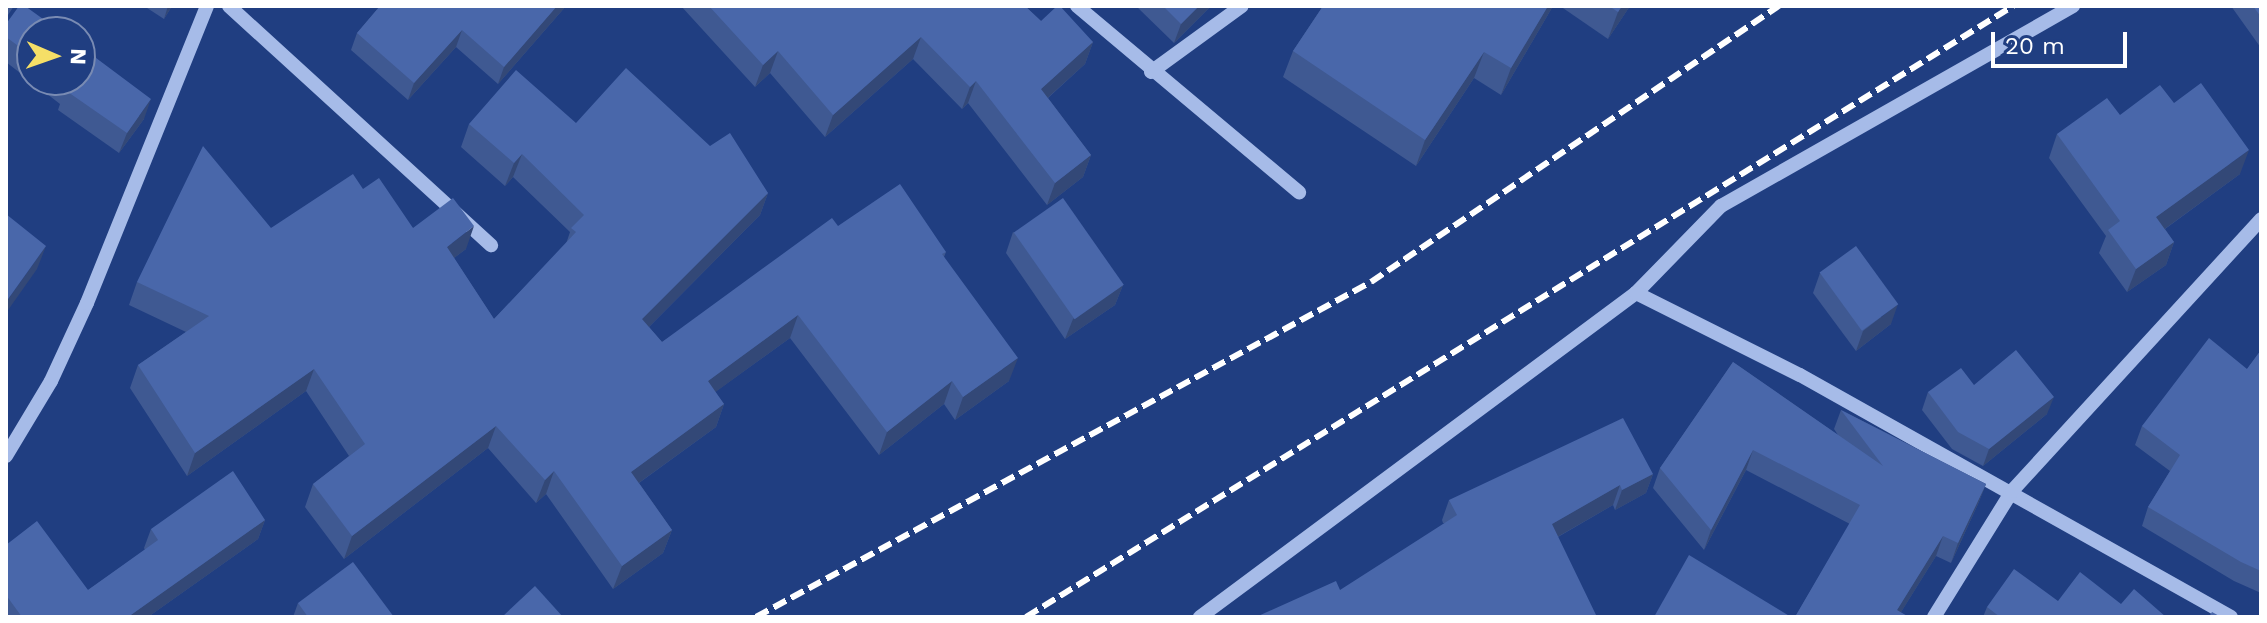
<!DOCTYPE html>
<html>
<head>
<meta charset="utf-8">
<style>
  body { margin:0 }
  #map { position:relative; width:2267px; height:623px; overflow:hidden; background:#203e81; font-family:"Work Sans",sans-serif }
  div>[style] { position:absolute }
  .minor>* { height:14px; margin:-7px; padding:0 7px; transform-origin:7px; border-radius:7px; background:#a6bbe8 }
  .rail>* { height:6px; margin-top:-3px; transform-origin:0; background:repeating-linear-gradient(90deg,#fff 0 14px,transparent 0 20px) }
  .wall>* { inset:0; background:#3f5992 }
  .shaded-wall>* { inset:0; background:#334877 }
  .building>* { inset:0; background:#4967aa; transform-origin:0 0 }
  span { translate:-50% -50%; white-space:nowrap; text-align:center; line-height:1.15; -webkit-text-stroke:6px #203e81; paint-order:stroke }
  .frame { position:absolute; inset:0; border:8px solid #fff; pointer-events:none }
  .north { position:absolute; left:16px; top:16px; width:80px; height:80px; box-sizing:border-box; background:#203e81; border:2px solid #798bb3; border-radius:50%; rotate:92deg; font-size:22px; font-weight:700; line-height:32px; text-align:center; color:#fff }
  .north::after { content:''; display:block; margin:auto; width:28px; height:36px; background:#f5df67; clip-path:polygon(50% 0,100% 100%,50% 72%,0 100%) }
  .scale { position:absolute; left:1991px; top:32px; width:136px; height:36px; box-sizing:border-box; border:4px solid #fff; border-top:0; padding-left:10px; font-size:24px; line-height:28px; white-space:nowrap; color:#fff; -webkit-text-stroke:6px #203e81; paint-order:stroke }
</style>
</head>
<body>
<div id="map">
  <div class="minor">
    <div style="left:229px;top:6px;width:355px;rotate:42.4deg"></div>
    <div style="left:1077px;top:6px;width:290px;rotate:40deg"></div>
    <div style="left:1151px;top:72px;width:112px;rotate:-36deg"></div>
    <div style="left:1636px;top:293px;width:122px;rotate:-45.7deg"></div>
    <div style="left:1721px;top:206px;width:405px;rotate:-29.6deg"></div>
    <div style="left:6px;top:456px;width:87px;rotate:-59deg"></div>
    <div style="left:51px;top:381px;width:86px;rotate:-65.2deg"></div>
    <div style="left:87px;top:303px;width:320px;rotate:-68deg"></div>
    <div style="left:1200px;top:617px;width:543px;rotate:-36.62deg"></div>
    <div style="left:1636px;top:293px;width:183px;rotate:26.6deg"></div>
    <div style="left:1800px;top:375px;width:494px;rotate:29.3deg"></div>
    <div style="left:1934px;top:617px;width:148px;rotate:-58.2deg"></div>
    <div style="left:2012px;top:491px;width:369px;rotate:-47.5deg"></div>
  </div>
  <div class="rail">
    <div style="left:756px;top:617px;width:700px;rotate:-28.58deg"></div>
    <div style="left:1371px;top:282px;width:493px;rotate:-34.1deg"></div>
    <div style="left:1026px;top:617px;width:1161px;rotate:-31.76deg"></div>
  </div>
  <div class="wall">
    <div style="clip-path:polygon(6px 6px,14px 6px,8px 15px,6px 14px)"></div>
    <div style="clip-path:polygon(144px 6px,172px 6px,164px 19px)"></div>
    <div style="clip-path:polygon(380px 6px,566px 6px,498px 84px,456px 47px,408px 100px,351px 50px,357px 33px)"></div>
    <div style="clip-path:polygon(681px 6px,1025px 6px,1041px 21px,1093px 42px,1085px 64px,1048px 98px,1091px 155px,1083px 177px,1047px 205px,968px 103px,962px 109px,913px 59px,825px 137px,770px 73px,755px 87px)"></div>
    <div style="clip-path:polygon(1136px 6px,1211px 6px,1174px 43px)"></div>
    <div style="clip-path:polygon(1323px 6px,1553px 6px,1501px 95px,1474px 78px,1416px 166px,1283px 77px,1293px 51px)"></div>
    <div style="clip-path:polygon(1560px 6px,1630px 6px,1608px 39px)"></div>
    <div style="clip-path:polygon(2231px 6px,2261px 6px,2261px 48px)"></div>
    <div style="clip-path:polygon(6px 24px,32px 32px,32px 80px,80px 80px,144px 119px,119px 153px,58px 110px,60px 104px,6px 62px)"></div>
    <div style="clip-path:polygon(2174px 103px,2240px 174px,2165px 229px,2174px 242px,2166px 265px,2127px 292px,2099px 253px,2106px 236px,2049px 158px,2057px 134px,2120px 115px)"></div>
    <div style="clip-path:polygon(576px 123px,710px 146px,768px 193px,760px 215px,649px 327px,662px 342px,838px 226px,946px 252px,944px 257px,1009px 381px,955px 420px,944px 404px,879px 455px,790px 338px,715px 392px,724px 404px,716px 427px,639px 483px,672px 530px,663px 553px,613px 589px,546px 494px,536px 503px,488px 448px,344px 559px,305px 507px,313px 484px,349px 456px,306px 391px,187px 476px,130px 388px,138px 365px,186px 332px,129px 305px,137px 282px,271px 228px,363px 189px,413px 228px,466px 249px,454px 258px,494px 319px,566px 244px,570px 232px,513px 177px,505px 186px,461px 147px,469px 124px)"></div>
    <div style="clip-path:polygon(1013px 232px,1123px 285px,1115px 305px,1065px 339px,1006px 253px)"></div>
    <div style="clip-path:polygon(1820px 273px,1891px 324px,1856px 351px,1813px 293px)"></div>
    <div style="clip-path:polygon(2261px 350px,2261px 593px,2234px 581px,2142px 526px,2148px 507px,2170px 471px,2135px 445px,2142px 426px,2247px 369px)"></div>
    <div style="clip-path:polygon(1733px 362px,1838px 435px,1834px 429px,1841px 410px,1986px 484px,1978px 504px,1951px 563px,1936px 556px,1901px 612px,1795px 617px,1850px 524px,1746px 470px,1704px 550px,1653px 488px,1660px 468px)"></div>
    <div style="clip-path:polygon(1974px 385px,2047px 414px,1983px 466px,1952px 449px,1922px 410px,1928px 392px)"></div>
    <div style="clip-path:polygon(1653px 474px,1646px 493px,1615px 510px,1613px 505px,1558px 537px,1443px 523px,1442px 520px,1449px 500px)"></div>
    <div style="clip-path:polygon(265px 520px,258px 539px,148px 617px,6px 617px,6px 545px,88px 590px,145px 550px,144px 548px,151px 529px)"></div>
    <div style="clip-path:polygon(2058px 601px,2121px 604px,2166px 617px,1983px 617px,1987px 607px)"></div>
    <div style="clip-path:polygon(298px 603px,394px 617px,293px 617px)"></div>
  </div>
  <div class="shaded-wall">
    <div style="clip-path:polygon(168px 6px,172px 6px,164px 19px)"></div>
    <div style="clip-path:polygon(557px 6px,566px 6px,498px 84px,504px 67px)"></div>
    <div style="clip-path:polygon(1199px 6px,1211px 6px,1174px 43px,1181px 24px)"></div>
    <div style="clip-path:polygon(1548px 6px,1553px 6px,1501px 95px,1511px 68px)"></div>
    <div style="clip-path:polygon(1622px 6px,1630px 6px,1608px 39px,1618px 12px)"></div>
    <div style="clip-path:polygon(462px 30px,456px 47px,408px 100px,414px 83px)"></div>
    <div style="clip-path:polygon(921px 37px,913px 59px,825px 137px,833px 115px)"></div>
    <div style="clip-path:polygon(1093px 42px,1085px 64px,1033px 111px,1041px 89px)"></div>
    <div style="clip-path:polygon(778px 51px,770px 73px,755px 87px,763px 65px)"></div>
    <div style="clip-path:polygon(1484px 52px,1474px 78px,1416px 166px,1425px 140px)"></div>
    <div style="clip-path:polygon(976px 81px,968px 103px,962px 109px,970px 87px)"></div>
    <div style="clip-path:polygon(151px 99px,144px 119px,119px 153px,127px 133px)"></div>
    <div style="clip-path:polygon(2249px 150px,2240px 174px,2148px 241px,2156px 217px)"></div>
    <div style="clip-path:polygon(522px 154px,513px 177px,505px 186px,514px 163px)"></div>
    <div style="clip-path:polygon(1091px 155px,1083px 177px,1047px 205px,1055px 183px)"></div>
    <div style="clip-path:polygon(768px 193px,760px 215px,634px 342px,642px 319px)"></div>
    <div style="clip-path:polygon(474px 226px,466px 249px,438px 270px,447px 247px)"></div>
    <div style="clip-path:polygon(2174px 242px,2166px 265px,2127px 292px,2136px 269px)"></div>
    <div style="clip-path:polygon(46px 246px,37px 269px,6px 313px,6px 302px)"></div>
    <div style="clip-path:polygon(1123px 285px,1115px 305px,1065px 339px,1073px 319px)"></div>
    <div style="clip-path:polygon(1898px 304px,1891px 324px,1856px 351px,1863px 331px)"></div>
    <div style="clip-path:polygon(798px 315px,790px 338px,699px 404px,708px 381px)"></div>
    <div style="clip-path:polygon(1018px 358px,1009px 381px,955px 420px,963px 397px)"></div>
    <div style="clip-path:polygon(314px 369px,306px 391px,187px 476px,195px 453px)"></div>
    <div style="clip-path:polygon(952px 381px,944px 404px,879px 455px,887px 432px)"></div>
    <div style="clip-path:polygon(2054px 397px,2047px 414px,1983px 466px,1989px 449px)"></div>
    <div style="clip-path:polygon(724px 404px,716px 427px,622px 495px,631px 472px)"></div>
    <div style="clip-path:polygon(496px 426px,488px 448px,344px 559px,352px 536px)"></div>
    <div style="clip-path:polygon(1753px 450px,1746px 470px,1704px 550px,1711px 530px)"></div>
    <div style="clip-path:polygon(554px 471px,546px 494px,536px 503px,545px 480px)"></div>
    <div style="clip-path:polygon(1653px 474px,1646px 493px,1615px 510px,1622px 490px)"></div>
    <div style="clip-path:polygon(1986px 484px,1978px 504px,1951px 563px,1958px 543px)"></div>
    <div style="clip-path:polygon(1620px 485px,1613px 505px,1545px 544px,1552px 524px)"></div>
    <div style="clip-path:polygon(265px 520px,258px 539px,148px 617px,128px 617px)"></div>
    <div style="clip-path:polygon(672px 530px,663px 553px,613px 589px,622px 566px)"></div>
    <div style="clip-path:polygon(1943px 536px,1936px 556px,1898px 617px,1897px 610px)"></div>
  </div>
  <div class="building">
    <div style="clip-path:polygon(19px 6px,25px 6px,61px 32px,32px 32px,32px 56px,6px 37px,6px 24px)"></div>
    <div style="clip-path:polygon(380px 6px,557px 6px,504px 67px,462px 30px,414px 83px,357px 33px)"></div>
    <div style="clip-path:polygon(709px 6px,1025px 6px,1041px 21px,1057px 6px,1060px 6px,1093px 42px,1041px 89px,1091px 155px,1055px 183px,976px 81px,970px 87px,921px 37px,833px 115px,778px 51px,763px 65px)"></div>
    <div style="clip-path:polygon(1163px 6px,1199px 6px,1181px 24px)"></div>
    <div style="clip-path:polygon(1323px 6px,1548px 6px,1511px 68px,1484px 52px,1425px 140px,1293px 51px)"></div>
    <div style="clip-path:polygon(1609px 6px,1622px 6px,1618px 12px)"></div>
    <div style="clip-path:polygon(2253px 6px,2261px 6px,2261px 17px)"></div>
    <div style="clip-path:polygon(80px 46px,151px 99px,127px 133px,65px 90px,69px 84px,64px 80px,80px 80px)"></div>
    <div style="clip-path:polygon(626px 68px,710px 146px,730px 133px,768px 193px,642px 319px,662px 342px,832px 218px,838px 226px,900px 184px,946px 252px,942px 254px,1018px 358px,963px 397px,952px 381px,887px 432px,798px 315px,708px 381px,724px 404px,631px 472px,672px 530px,622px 566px,554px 471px,545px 480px,496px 426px,352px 536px,313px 484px,365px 444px,314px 369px,195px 453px,138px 365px,209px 316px,137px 282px,203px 146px,271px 228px,353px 174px,363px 189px,379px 178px,413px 228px,453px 198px,474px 226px,447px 247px,494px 319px,576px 232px,571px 228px,584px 215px,522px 154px,514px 163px,469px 124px,516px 70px,576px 123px)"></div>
    <div style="clip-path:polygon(2201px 83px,2249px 150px,2156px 217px,2174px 242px,2136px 269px,2108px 230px,2120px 221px,2057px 134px,2107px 98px,2120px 115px,2160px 85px,2174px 103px)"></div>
    <div style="left:1063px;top:198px;width:106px;height:60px;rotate:55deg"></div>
    <div style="clip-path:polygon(6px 214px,46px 246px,6px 302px)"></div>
    <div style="left:1856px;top:246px;width:72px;height:45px;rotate:54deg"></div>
    <div style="clip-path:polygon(2209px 338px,2247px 369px,2261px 350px,2261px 571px,2241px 562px,2148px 507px,2180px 455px,2142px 426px)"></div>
    <div style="clip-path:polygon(2016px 350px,2054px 397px,1989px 449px,1958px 432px,1928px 392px,1961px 368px,1974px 385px)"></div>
    <div style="clip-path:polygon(1733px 362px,1883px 466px,1841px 410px,1986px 484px,1958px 543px,1943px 536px,1897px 610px,1909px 617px,1795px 617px,1860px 505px,1753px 450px,1711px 530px,1660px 468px)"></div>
    <div style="clip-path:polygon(1623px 418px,1653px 474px,1622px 490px,1620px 485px,1552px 524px,1597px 617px,1256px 617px,1336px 581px,1340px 590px,1457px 515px,1449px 500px)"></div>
    <div style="clip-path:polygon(233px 471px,265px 520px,128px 617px,22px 617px,6px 595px,6px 545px,37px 521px,88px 590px,158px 540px,151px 529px)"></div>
    <div style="clip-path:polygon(1689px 555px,1791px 617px,1654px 617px)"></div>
    <div style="clip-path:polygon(353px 562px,394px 617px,308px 617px,298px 603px)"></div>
    <div style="clip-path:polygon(2014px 569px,2058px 601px,2080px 572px,2121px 604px,2134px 589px,2166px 617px,2000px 617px,1987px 607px)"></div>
    <div style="clip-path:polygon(535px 586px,563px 617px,502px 617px)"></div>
    <div style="clip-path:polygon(2212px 612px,2221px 617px,2209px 617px)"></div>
  </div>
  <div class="frame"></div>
  <div class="north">N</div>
  <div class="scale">20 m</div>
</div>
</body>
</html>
